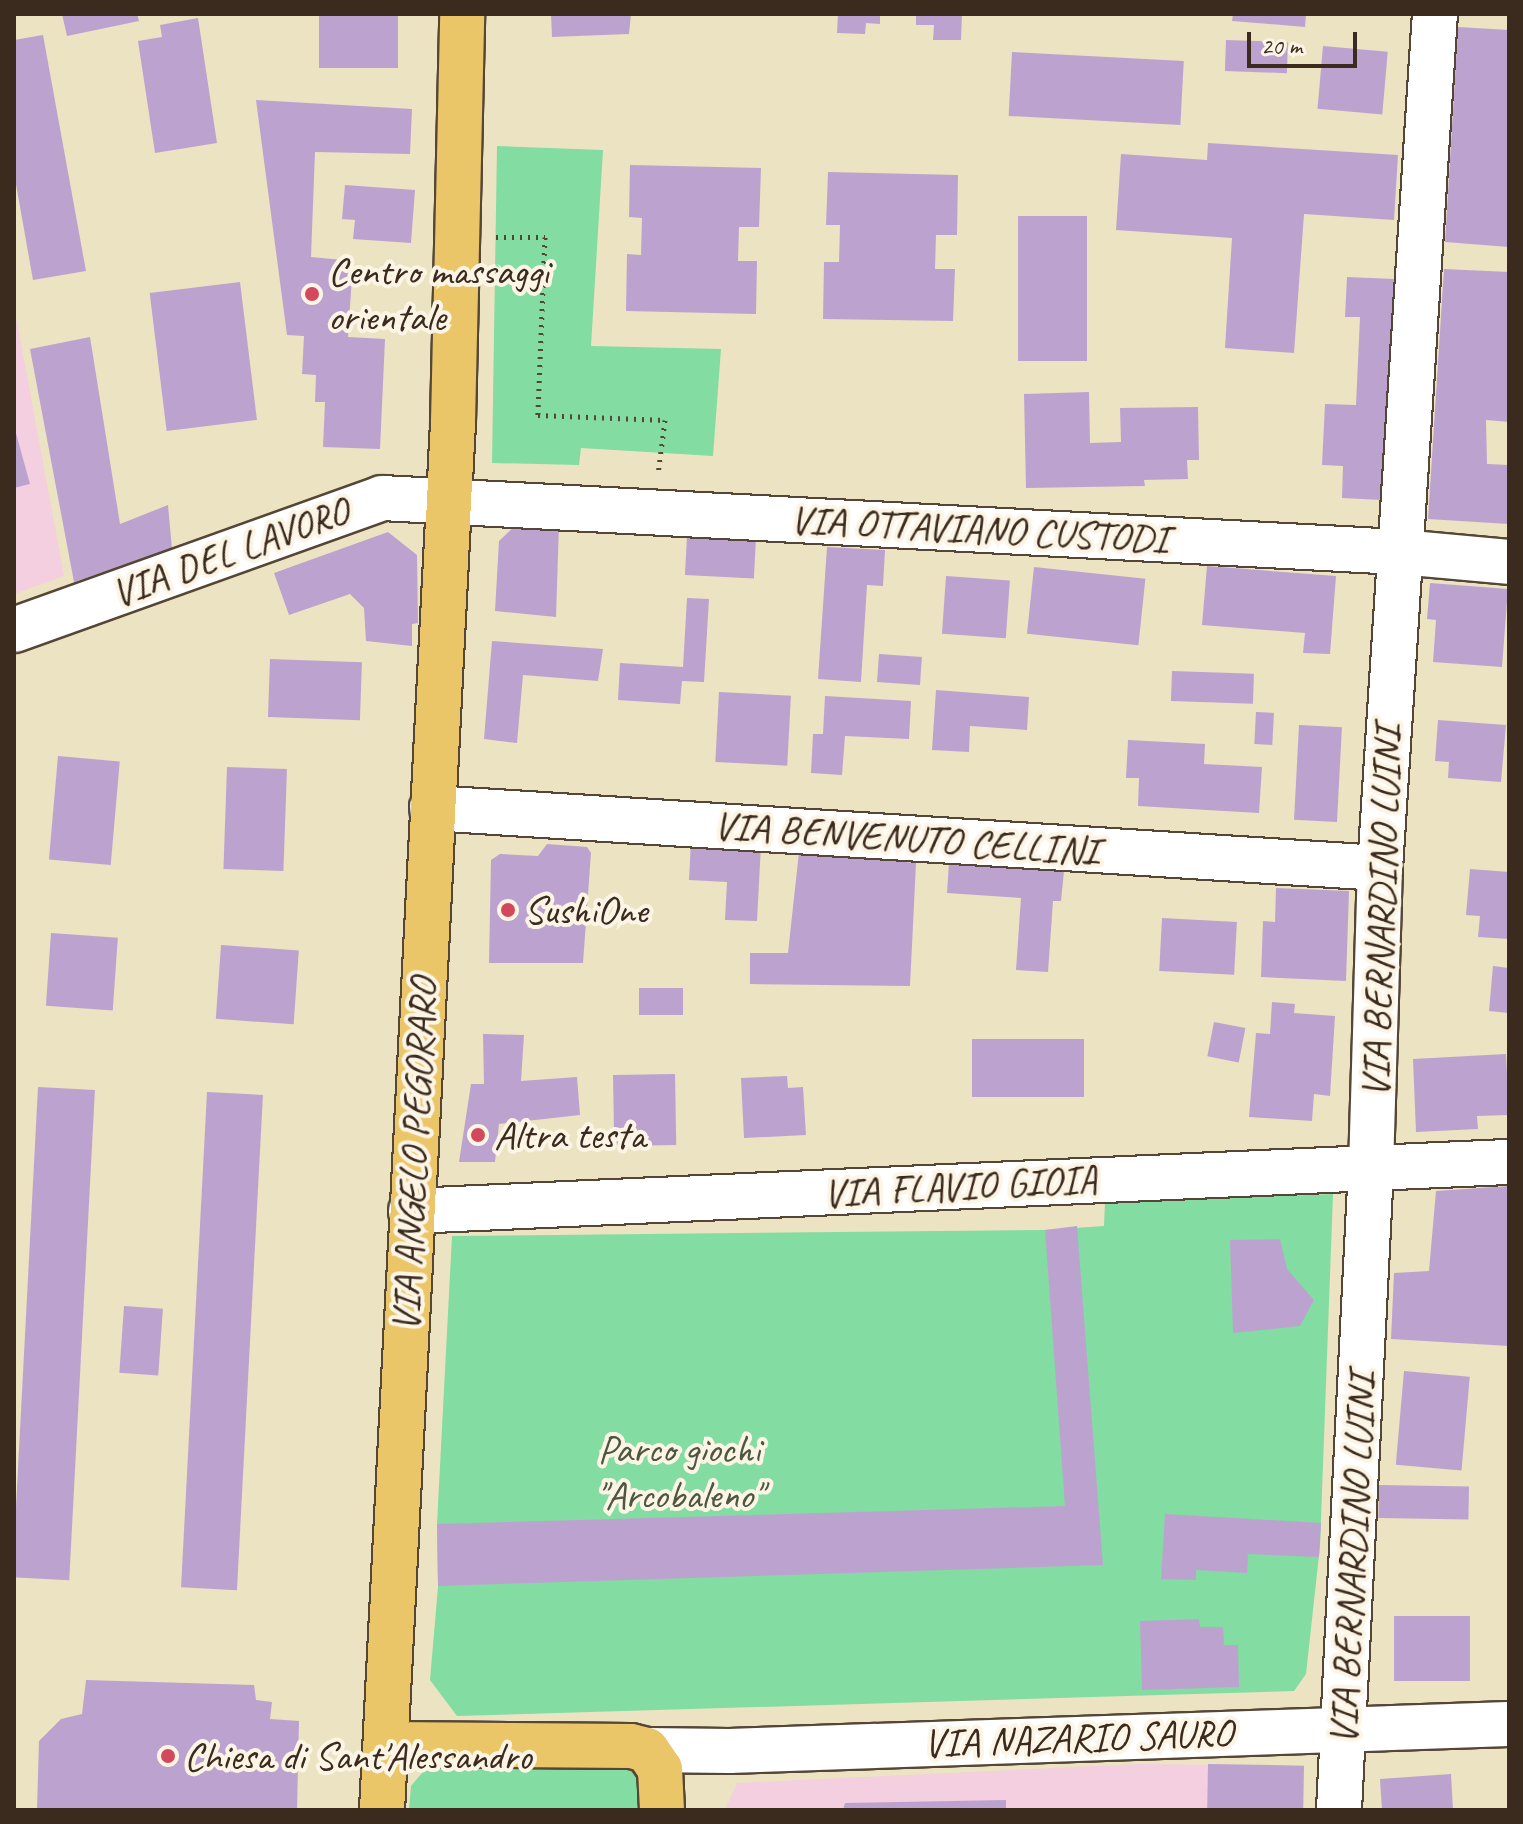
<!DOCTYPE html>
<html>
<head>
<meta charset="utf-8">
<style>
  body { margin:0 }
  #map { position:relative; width:1523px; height:1824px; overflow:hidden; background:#ebe3c1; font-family:Caveat,sans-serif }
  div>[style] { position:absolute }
  .built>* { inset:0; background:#f3cfdf }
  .green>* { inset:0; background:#83dca1 }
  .building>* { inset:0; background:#bca3cf; transform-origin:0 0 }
  .path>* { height:5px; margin-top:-2.5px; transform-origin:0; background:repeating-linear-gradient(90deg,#554636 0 2px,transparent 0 8px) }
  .roads { filter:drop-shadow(2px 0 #554636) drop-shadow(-2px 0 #554636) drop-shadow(0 2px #554636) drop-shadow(0 -2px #554636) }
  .minor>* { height:44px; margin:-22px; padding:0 22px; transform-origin:22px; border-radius:22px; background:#fff }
  .major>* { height:44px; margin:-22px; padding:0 22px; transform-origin:22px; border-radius:22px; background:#ebc669 }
  .dots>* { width:22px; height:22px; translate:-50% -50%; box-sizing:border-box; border:4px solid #fcf5e5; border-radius:50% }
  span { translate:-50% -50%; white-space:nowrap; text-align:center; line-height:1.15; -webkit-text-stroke:8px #fcf5e5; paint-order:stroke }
  .poi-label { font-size:40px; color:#3b2a1e }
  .left { translate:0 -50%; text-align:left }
  .street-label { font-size:40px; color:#3b2a1e }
  .park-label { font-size:40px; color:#4d563f }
  .frame { position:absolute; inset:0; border:16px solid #3b2a1e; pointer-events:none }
  .scale { position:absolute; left:1247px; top:32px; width:110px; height:36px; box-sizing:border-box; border:4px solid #3b2a1e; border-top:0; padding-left:10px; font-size:24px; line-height:28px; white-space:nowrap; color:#3b2a1e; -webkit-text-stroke:6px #fcf5e5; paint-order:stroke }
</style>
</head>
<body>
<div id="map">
  <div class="built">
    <div style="clip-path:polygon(14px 306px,64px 576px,14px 594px)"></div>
    <div style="clip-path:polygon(1140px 1764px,1304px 1766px,1302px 1810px,725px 1810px,737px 1783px)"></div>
  </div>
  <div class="green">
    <div style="clip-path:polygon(497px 146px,603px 150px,591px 346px,721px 349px,713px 456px,581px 448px,579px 465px,492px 463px)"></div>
    <div style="clip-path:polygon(1333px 1194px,1320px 1546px,1306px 1674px,1294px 1691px,457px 1716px,430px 1680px,438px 1587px,437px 1524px,452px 1236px,1045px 1230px,1104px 1226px,1105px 1202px)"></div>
    <div style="clip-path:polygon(486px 1757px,638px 1768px,642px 1810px,409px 1810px,411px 1786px,427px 1767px)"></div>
  </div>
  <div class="building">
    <div style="clip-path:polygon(62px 14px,137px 14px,139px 21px,67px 36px)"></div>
    <div style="left:319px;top:14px;width:79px;height:54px"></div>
    <div style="clip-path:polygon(551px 14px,631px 14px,629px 34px,552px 37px)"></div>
    <div style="clip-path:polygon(838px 14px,880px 14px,880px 24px,866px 23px,865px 34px,837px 33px)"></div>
    <div style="clip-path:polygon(916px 14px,962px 14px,961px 40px,933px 40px,934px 25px,916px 25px)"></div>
    <div style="clip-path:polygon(1233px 14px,1306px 14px,1305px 27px,1232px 21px)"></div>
    <div style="clip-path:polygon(198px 18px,217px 143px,155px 153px,138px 41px,162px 37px,160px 25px)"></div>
    <div style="clip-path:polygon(1458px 27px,1509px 30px,1509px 247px,1445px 242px)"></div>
    <div style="clip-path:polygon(43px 35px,86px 271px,33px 280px,14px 173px,14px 40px)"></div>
    <div style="left:1226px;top:40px;width:62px;height:31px;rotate:2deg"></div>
    <div style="left:1323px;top:46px;width:65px;height:63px;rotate:5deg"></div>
    <div style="left:1012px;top:52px;width:172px;height:64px;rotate:3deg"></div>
    <div style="clip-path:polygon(256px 100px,412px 109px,410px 154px,315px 152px,311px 257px,353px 261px,348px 337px,385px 339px,380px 449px,323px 447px,325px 402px,315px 402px,316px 375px,302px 374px,304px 336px,287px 335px)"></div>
    <div style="clip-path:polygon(1208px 143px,1398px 155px,1394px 220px,1304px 214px,1294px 353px,1225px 348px,1232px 238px,1116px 230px,1121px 154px,1207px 160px)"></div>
    <div style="clip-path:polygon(630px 165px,761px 168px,759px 227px,739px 227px,738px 261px,757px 261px,756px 314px,626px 311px,627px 254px,641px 255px,642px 218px,629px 217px)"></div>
    <div style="clip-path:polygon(828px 172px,958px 175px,957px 235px,936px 235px,935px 269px,955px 269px,953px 321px,823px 319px,824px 262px,839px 262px,840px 225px,826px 225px)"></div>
    <div style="clip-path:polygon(345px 185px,415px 190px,411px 243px,353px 239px,355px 220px,342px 219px)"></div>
    <div style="left:1018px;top:216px;width:69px;height:145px"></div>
    <div style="clip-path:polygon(1444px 269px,1509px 272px,1509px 422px,1486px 420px,1487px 464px,1509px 465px,1509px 524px,1428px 519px)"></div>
    <div style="clip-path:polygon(1347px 277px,1394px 279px,1382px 500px,1342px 498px,1343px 466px,1322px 465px,1325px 404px,1356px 405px,1360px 317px,1345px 317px)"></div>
    <div style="left:240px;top:282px;width:139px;height:91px;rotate:83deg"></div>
    <div style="clip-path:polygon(90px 337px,120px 524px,168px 505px,172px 549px,74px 582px,30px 349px)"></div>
    <div style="clip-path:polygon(1089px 392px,1090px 443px,1121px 442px,1120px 408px,1198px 407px,1199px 460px,1187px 460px,1188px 479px,1144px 480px,1145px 486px,1026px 488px,1024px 394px)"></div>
    <div style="clip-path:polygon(14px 426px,30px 484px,14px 488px)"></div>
    <div style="clip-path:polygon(517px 524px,559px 524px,556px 617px,495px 611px,499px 541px)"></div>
    <div style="clip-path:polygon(388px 532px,417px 555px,418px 623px,412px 624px,412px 646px,366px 641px,364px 608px,350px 594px,289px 615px,274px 573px)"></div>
    <div style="left:687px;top:536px;width:69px;height:39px;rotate:3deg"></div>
    <div style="clip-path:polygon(827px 547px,885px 550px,883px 586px,867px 585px,861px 682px,818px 679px)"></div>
    <div style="clip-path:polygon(1207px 566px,1336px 576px,1330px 654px,1303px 653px,1305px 633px,1202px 625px)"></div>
    <div style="left:1034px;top:567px;width:112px;height:67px;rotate:6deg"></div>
    <div style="left:946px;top:576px;width:64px;height:58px;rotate:4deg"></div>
    <div style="clip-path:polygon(1430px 583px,1508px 589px,1502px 667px,1433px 662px,1436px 620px,1427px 619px)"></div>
    <div style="clip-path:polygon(687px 598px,709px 599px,704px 682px,682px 681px,680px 704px,618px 700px,620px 663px,683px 667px)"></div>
    <div style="clip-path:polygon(492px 641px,603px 649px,598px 681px,523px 675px,517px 743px,484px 739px)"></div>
    <div style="left:879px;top:654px;width:43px;height:28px;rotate:4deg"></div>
    <div style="left:270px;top:659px;width:92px;height:58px;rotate:2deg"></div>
    <div style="left:1172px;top:671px;width:82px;height:30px;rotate:2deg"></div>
    <div style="clip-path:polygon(936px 690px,1029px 697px,1027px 730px,970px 726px,969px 752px,932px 750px)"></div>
    <div style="left:719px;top:692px;width:72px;height:70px;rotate:3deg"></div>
    <div style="clip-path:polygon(825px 696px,911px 701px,909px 739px,845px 736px,842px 775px,811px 773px,813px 734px,823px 734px)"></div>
    <div style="left:1256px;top:712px;width:18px;height:32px;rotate:3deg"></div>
    <div style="clip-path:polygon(1438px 720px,1506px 725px,1501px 782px,1448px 778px,1449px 762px,1435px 761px)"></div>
    <div style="left:1299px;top:725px;width:43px;height:95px;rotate:3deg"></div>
    <div style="clip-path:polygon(1128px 740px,1205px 744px,1204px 764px,1262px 767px,1259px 813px,1138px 806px,1139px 778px,1126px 778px)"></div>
    <div style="left:58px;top:756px;width:62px;height:104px;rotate:5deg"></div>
    <div style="left:227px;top:767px;width:60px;height:102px;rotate:2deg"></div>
    <div style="clip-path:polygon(691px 841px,761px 845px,757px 921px,725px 920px,727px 882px,689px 880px)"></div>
    <div style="clip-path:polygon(547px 844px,587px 847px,591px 853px,583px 963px,489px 963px,491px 860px,500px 854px,538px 856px)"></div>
    <div style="clip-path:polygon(799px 852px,916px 863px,910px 986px,750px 984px,750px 953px,788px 953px)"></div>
    <div style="clip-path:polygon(949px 862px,1064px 871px,1061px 901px,1053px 901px,1048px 972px,1016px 970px,1021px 898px,947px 893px)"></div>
    <div style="clip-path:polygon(1470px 869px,1509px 872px,1509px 939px,1478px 937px,1480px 916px,1466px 915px)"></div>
    <div style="clip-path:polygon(1276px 888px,1349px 891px,1346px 981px,1261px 977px,1263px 921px,1275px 922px)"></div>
    <div style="left:1162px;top:918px;width:75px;height:53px;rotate:3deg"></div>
    <div style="left:51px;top:933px;width:67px;height:73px;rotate:4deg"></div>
    <div style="left:221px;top:945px;width:78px;height:74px;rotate:4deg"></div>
    <div style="clip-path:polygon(1493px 966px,1509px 968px,1509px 1013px,1489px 1011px)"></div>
    <div style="left:683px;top:988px;width:27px;height:44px;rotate:90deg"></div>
    <div style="clip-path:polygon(1272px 1002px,1295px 1004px,1294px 1013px,1335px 1016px,1330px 1096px,1314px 1094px,1312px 1121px,1249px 1117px,1256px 1033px,1270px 1034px)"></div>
    <div style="left:1214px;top:1022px;width:32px;height:35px;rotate:11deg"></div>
    <div style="clip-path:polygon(483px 1034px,524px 1035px,521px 1081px,577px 1077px,580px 1115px,499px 1124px,495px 1162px,459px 1162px,471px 1084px,484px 1084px)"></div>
    <div style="left:1084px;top:1039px;width:58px;height:112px;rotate:90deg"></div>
    <div style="clip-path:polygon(1506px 1054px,1509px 1115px,1477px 1116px,1478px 1129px,1416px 1132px,1413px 1059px)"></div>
    <div style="left:675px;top:1074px;width:71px;height:62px;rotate:89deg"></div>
    <div style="clip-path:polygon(787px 1076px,788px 1088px,803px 1087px,806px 1135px,744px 1138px,741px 1078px)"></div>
    <div style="left:38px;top:1087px;width:57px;height:491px;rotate:3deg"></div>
    <div style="left:207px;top:1092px;width:56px;height:496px;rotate:3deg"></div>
    <div style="clip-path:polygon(1509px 1186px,1509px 1346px,1391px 1339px,1394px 1273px,1429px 1271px,1436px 1191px)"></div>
    <div style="clip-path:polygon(1077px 1226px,1103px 1565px,438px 1586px,437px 1524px,1065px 1506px,1045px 1230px)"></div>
    <div style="clip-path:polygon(1280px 1239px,1287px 1269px,1314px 1300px,1300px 1326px,1233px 1333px,1230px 1240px)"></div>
    <div style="left:124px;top:1306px;width:39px;height:67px;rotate:4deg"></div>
    <div style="left:1404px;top:1371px;width:66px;height:94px;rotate:5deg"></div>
    <div style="left:1379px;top:1485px;width:90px;height:33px;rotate:1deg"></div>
    <div style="clip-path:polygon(1165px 1514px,1321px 1523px,1319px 1557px,1248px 1554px,1247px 1573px,1196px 1570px,1196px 1580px,1161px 1579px)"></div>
    <div style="left:1394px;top:1616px;width:76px;height:65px"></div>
    <div style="clip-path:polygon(1199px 1619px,1200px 1627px,1223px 1627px,1224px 1645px,1238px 1645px,1239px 1687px,1142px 1690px,1140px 1621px)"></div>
    <div style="clip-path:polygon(86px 1680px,254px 1685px,256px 1700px,272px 1702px,270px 1719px,299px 1721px,297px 1810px,37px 1810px,39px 1741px,61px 1719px,82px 1714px)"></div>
    <div style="left:1208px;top:1764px;width:96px;height:46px;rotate:1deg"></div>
    <div style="clip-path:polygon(1451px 1774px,1453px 1810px,1382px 1810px,1380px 1779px)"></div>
    <div style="clip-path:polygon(1006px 1800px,1006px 1810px,843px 1810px,845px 1803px)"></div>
  </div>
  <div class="path">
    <div style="left:496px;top:237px;width:49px"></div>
    <div style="left:545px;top:237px;width:178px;rotate:92.3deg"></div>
    <div style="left:538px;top:415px;width:127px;rotate:2.3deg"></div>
    <div style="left:665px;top:420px;width:55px;rotate:97.3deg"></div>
  </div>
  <div class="roads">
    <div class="minor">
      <div style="left:14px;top:630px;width:391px;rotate:-19.7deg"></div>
      <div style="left:382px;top:498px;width:1019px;rotate:3.04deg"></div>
      <div style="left:1400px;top:552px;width:109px;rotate:5.2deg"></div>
      <div style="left:432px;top:808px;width:950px;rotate:3.62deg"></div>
      <div style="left:411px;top:1211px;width:1099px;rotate:-2.56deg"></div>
      <div style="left:647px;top:1750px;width:82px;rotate:0.7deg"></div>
      <div style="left:729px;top:1751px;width:780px;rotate:-1.98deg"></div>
      <div style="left:1339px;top:1810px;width:643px;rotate:-87.15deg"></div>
      <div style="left:1371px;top:1168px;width:300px;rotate:-88.3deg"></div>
      <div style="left:1380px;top:868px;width:856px;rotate:-86.32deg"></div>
    </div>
    <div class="major">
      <div style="left:388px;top:1744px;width:243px;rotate:0.5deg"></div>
      <div style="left:631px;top:1746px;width:16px;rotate:14deg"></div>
      <div style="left:647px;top:1750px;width:23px;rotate:56deg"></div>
      <div style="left:660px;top:1769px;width:41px;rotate:87.2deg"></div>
      <div style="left:382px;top:1810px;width:1390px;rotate:-87.07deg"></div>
      <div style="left:453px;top:422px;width:408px;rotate:-88.7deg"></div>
    </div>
  </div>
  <div class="dots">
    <div style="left:312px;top:294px;background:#d1495b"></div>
    <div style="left:508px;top:910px;background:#d1495b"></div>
    <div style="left:478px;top:1135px;background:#d1495b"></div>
    <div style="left:168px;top:1756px;background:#d1495b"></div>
  </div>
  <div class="poi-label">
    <span class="left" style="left:328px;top:294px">Centro massaggi<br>orientale</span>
    <span class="left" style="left:524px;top:910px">SushiOne</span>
    <span class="left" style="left:494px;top:1135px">Altra testa</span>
    <span class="left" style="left:184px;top:1756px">Chiesa di Sant'Alessandro</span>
  </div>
  <div class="street-label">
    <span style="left:979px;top:529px;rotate:3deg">VIA OTTAVIANO CUSTODI</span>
    <span style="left:230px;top:552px;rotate:-20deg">VIA DEL LAVORO</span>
    <span style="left:906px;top:838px;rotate:4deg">VIA BENVENUTO CELLINI</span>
    <span style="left:1381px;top:912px;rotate:-88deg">VIA BERNARDINO LUINI</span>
    <span style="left:414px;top:1155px;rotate:-87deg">VIA ANGELO PEGORARO</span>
    <span style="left:960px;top:1186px;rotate:-3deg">VIA FLAVIO GIOIA</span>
    <span style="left:1352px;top:1559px;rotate:-87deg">VIA BERNARDINO LUINI</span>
    <span style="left:1078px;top:1738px;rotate:-2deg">VIA NAZARIO SAURO</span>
  </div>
  <div class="park-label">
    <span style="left:679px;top:1472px">Parco giochi<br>"Arcobaleno"</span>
  </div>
  <div class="frame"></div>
  <div class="scale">20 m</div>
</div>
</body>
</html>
